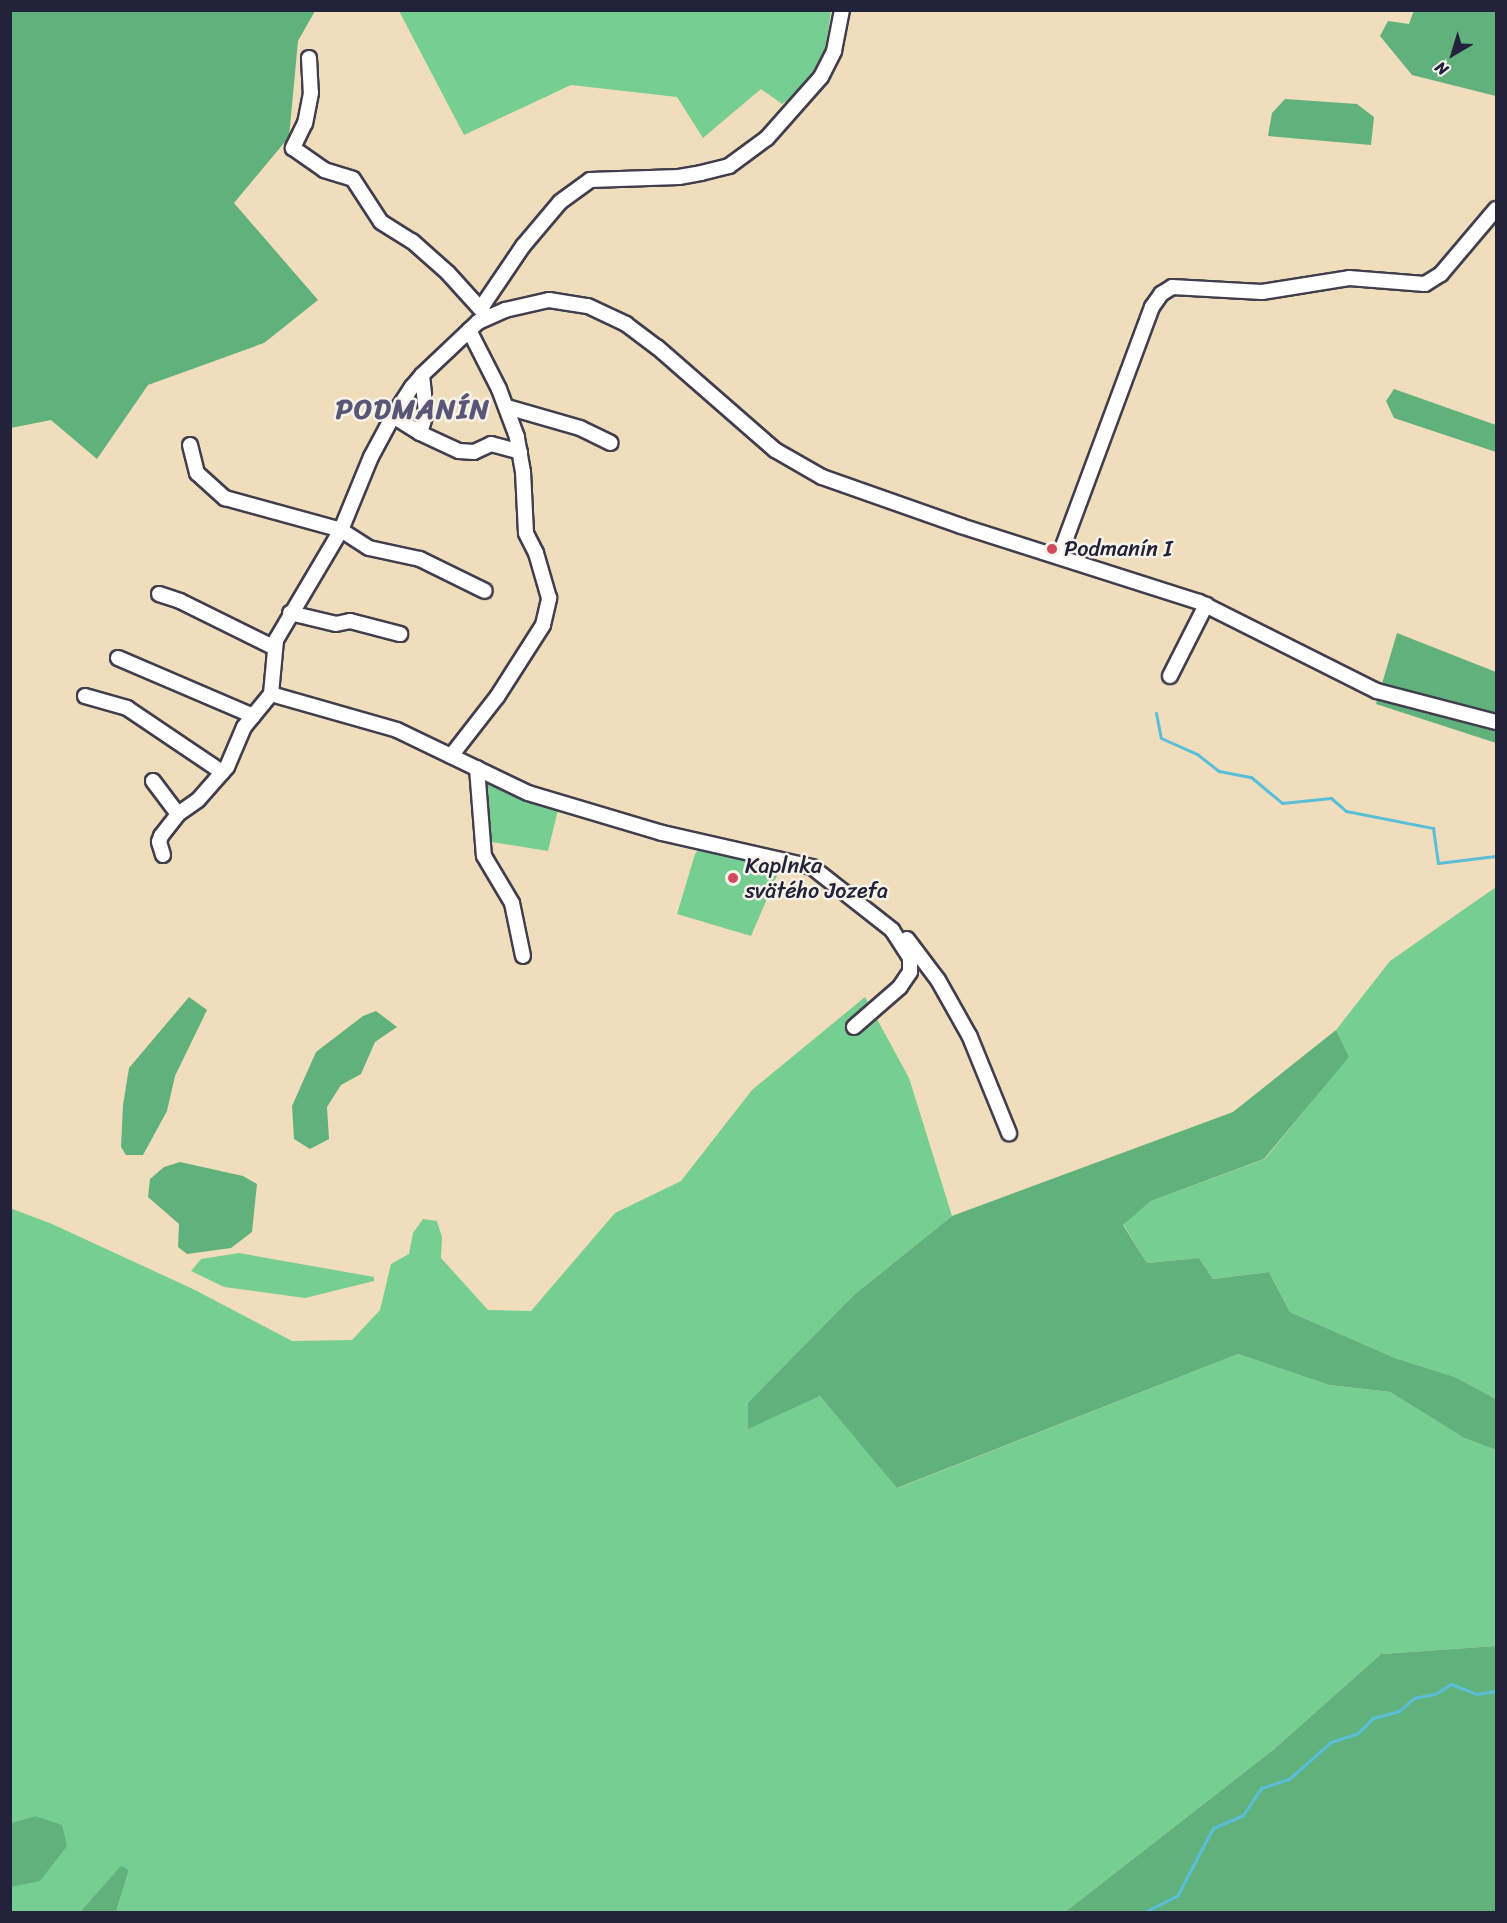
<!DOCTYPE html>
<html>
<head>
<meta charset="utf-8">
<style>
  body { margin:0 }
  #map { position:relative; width:1507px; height:1923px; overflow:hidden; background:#f0ddbc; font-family:Sriracha,sans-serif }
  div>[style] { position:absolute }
  .green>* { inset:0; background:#77ce93 }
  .forest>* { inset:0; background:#61b17d }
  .stream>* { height:3px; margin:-1.5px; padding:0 1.5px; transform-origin:1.5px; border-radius:1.5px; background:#59bed7 }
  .roads { filter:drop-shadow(2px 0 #413e4e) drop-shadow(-2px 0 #413e4e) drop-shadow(0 2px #413e4e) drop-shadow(0 -2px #413e4e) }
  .minor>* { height:14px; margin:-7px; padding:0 7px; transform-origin:7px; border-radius:7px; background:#fff }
  .dots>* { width:16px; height:16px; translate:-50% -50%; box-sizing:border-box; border:3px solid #f7f3e8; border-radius:50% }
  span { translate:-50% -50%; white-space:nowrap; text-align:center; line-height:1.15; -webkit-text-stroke:5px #f7f3e8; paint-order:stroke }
  .poi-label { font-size:22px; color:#22223b }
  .left { translate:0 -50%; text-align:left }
  .district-label { font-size:28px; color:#595678; font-weight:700; letter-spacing:1.5px }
  .frame { position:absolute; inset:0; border:12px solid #22223b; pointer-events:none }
  .north { position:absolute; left:1423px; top:24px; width:60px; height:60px; -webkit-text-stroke:4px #f7f3e8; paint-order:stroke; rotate:218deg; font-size:16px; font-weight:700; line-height:24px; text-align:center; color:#22223b }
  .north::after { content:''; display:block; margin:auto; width:21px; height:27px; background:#22223b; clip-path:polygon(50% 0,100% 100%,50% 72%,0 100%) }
</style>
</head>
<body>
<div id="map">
  <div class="green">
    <div style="clip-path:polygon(399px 11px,831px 11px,825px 51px,805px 89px,782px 104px,761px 89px,703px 138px,677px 97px,571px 85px,464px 135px)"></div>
    <div style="clip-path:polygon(488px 780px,517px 796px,558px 810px,548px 851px,492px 842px,484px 789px)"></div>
    <div style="clip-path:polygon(701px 847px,769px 864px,779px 871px,751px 936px,677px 914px,695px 854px)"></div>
    <div style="clip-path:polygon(1496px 887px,1496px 1399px,1455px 1377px,1395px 1358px,1290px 1312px,1269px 1272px,1213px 1279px,1199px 1258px,1147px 1263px,1123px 1224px,1151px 1201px,1265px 1159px,1348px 1057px,1336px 1030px,1390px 961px)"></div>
    <div style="clip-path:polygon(865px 997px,909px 1078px,952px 1216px,855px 1294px,749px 1403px,820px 1396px,898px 1488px,1238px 1354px,1329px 1385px,1390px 1392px,1464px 1438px,1496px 1450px,1496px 1646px,1381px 1654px,1273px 1750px,1065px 1912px,116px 1912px,129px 1870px,121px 1867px,80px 1912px,11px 1912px,11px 1887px,35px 1816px,11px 1823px,10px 1208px,52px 1224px,193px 1289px,292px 1341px,352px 1340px,380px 1310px,391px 1264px,409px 1254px,413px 1233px,423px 1219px,437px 1221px,442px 1237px,441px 1258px,488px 1310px,531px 1311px,615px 1213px,681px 1181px,752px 1090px)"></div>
    <div style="clip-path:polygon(239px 1253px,374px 1277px,374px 1281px,305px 1298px,224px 1287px,191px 1271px,201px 1259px)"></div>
  </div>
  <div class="forest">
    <div style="clip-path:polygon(1414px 10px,1496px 11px,1496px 96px,1412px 75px,1380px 36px,1388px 21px,1409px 24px)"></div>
    <div style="clip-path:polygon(10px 11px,315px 11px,298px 41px,289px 137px,234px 203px,318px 300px,264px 343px,148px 385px,97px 459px,51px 420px,11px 428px)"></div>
    <div style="clip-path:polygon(1285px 99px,1357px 104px,1374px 117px,1371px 145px,1268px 136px,1272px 113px)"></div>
    <div style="clip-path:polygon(1394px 389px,1496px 425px,1496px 452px,1394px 418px,1386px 401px)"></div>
    <div style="clip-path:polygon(1397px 633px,1496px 672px,1496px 743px,1376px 704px)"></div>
    <div style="clip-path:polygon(189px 997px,207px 1010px,175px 1076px,167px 1111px,143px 1155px,126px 1155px,121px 1147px,123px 1105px,129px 1068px)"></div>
    <div style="clip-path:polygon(376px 1011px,397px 1027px,375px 1042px,361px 1074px,341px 1085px,327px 1107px,329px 1139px,310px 1149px,294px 1139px,292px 1106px,316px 1052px,363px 1016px)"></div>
    <div style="clip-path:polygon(1336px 1030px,1349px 1057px,1264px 1159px,1151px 1201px,1123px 1225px,1147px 1263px,1199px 1258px,1213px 1279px,1269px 1272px,1290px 1312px,1395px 1358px,1455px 1377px,1496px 1399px,1496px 1450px,1464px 1438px,1390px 1392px,1329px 1385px,1238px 1354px,897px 1488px,820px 1396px,748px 1429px,748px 1403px,855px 1294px,952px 1216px,1233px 1112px)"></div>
    <div style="clip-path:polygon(180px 1162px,243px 1176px,257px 1184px,252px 1232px,231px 1248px,187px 1254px,178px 1247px,179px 1224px,148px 1197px,150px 1179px,164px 1167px)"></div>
    <div style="clip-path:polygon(1496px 1646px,1496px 1912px,1065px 1912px,1273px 1750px,1381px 1654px)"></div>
    <div style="clip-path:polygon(35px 1816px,62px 1825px,67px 1846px,40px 1881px,11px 1887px,11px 1823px)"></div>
    <div style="clip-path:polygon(121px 1866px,129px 1870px,116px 1912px,80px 1912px)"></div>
  </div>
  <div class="stream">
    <div style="left:1156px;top:713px;width:25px;rotate:79deg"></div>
    <div style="left:1161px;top:738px;width:39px;rotate:24deg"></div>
    <div style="left:1197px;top:754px;width:28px;rotate:38deg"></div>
    <div style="left:1219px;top:771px;width:33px;rotate:11deg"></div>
    <div style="left:1251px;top:777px;width:40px;rotate:40deg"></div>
    <div style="left:1282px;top:803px;width:49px;rotate:-5.8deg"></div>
    <div style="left:1331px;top:798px;width:20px;rotate:41deg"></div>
    <div style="left:1346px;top:811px;width:89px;rotate:11.1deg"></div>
    <div style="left:1433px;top:828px;width:35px;rotate:82deg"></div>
    <div style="left:1438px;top:863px;width:58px;rotate:-6.9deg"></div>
    <div style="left:1145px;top:1912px;width:36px;rotate:-27deg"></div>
    <div style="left:1177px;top:1896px;width:77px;rotate:-62.1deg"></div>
    <div style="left:1213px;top:1828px;width:33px;rotate:-23deg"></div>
    <div style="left:1243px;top:1815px;width:32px;rotate:-56deg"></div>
    <div style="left:1261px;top:1788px;width:29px;rotate:-18deg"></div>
    <div style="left:1289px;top:1779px;width:56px;rotate:-41.4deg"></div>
    <div style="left:1331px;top:1742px;width:28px;rotate:-18deg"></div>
    <div style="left:1358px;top:1733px;width:21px;rotate:-45deg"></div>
    <div style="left:1373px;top:1718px;width:27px;rotate:-15deg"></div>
    <div style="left:1399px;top:1711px;width:20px;rotate:-41deg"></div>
    <div style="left:1414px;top:1698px;width:21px;rotate:-11deg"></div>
    <div style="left:1435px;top:1694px;width:19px;rotate:-32deg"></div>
    <div style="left:1451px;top:1684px;width:28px;rotate:21deg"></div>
    <div style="left:1477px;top:1694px;width:19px;rotate:-9deg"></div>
  </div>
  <div class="roads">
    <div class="minor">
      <div style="left:309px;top:58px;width:35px;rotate:87deg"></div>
      <div style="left:311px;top:93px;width:31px;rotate:101deg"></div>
      <div style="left:305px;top:123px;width:28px;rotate:116deg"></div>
      <div style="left:293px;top:148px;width:38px;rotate:35deg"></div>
      <div style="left:324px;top:170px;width:30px;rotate:17deg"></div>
      <div style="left:353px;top:179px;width:51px;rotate:56.9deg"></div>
      <div style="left:381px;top:222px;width:36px;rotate:32deg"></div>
      <div style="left:412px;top:241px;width:48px;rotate:41.6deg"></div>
      <div style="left:448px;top:273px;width:57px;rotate:47.9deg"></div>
      <div style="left:481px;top:308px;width:75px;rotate:-55.9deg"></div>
      <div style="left:523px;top:246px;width:57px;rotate:-49.9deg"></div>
      <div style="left:560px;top:202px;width:37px;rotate:-36deg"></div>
      <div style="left:590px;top:180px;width:89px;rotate:-1.9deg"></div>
      <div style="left:679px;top:177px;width:22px;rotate:-10deg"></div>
      <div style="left:701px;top:173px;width:29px;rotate:-14deg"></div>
      <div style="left:729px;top:166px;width:47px;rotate:-36.4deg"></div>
      <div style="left:767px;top:138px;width:81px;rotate:-48.5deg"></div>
      <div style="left:821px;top:77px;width:29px;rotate:-63deg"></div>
      <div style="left:834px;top:51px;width:42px;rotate:-79deg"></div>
      <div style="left:507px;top:407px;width:76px;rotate:16deg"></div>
      <div style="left:580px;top:428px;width:34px;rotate:26deg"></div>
      <div style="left:393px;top:416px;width:32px;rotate:32deg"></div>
      <div style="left:420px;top:433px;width:21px;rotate:-73deg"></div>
      <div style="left:426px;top:413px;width:38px;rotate:-96deg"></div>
      <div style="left:420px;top:433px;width:43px;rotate:24.8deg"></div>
      <div style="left:459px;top:451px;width:15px;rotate:4deg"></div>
      <div style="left:474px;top:452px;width:19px;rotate:-25deg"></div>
      <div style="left:491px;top:444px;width:30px;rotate:15deg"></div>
      <div style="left:190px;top:445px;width:29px;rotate:76deg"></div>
      <div style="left:197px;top:473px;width:38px;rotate:42deg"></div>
      <div style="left:225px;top:498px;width:120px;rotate:15.4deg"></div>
      <div style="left:341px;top:530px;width:33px;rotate:33deg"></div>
      <div style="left:369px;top:548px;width:52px;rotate:12.2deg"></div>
      <div style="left:420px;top:559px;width:72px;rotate:26.2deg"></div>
      <div style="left:1059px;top:557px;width:267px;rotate:-69.6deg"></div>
      <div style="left:1152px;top:307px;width:16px;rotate:-55deg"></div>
      <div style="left:1161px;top:294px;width:13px;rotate:-32deg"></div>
      <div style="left:1172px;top:287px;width:90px;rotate:3.2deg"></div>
      <div style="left:1262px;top:292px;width:88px;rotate:-9.1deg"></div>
      <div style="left:1349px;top:278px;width:76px;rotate:4.5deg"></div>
      <div style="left:1425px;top:284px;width:19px;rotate:-32deg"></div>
      <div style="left:1441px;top:274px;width:85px;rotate:-49.8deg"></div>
      <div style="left:159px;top:594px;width:22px;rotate:18deg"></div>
      <div style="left:180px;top:601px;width:106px;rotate:26.3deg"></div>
      <div style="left:290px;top:613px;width:47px;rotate:13.4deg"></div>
      <div style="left:336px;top:624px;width:14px;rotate:-12deg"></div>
      <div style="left:350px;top:621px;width:52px;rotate:14.6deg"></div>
      <div style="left:118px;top:658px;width:147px;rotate:23.2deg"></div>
      <div style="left:1170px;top:676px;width:80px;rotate:-63.1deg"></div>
      <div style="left:271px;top:694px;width:131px;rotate:15.9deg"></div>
      <div style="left:397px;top:730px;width:145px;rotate:25.7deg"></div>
      <div style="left:528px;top:793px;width:140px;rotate:16.6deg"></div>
      <div style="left:662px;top:833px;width:154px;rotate:12.8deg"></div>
      <div style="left:812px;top:867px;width:102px;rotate:38.2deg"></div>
      <div style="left:892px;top:930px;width:33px;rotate:57deg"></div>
      <div style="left:910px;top:958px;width:14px;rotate:90deg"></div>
      <div style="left:910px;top:972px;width:18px;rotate:124deg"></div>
      <div style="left:900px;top:987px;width:61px;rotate:139deg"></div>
      <div style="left:85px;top:696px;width:44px;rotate:15.9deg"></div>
      <div style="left:127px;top:708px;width:115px;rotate:34deg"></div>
      <div style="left:451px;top:756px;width:75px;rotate:-52.1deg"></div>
      <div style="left:497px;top:697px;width:85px;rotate:-57.4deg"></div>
      <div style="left:543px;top:625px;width:28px;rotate:-77deg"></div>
      <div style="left:549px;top:598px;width:47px;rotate:-106.1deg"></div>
      <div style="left:536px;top:553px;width:22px;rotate:-117deg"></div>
      <div style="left:526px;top:533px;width:61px;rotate:-92.8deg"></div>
      <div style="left:523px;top:472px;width:36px;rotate:-100deg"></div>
      <div style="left:517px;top:437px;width:51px;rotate:-110.6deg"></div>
      <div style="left:499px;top:389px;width:66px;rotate:-117deg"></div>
      <div style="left:477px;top:768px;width:88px;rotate:85.5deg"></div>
      <div style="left:484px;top:856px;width:55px;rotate:59.2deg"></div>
      <div style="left:512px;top:903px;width:54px;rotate:78.3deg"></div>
      <div style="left:153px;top:781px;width:41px;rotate:52.9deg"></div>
      <div style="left:163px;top:855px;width:14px;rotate:-107deg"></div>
      <div style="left:159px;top:842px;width:6px;rotate:-72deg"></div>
      <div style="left:161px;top:836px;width:28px;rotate:-52deg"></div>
      <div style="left:178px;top:814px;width:24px;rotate:-35deg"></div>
      <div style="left:198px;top:800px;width:44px;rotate:-48.7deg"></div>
      <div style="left:227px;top:767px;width:43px;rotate:-67deg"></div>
      <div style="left:244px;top:727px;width:43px;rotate:-50.7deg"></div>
      <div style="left:271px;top:694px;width:54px;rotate:-84.7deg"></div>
      <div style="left:276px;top:640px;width:128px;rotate:-59.4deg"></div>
      <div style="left:341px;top:530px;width:79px;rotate:-67.7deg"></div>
      <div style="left:371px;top:457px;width:47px;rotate:-61.8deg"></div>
      <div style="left:393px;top:416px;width:35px;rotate:-57deg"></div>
      <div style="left:412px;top:387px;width:16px;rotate:-50deg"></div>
      <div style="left:422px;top:375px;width:77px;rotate:-43.4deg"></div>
      <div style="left:478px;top:322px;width:30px;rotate:-24deg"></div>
      <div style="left:505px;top:310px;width:45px;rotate:-12.8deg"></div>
      <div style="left:549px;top:300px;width:39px;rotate:9deg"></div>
      <div style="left:588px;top:306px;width:42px;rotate:25.3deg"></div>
      <div style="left:626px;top:324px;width:39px;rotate:37deg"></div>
      <div style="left:657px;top:347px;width:157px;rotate:41.1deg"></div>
      <div style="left:775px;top:450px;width:54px;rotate:29.9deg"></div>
      <div style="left:822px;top:477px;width:147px;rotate:19.4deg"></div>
      <div style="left:961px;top:526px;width:250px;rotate:17.7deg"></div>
      <div style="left:1199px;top:602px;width:199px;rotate:26.6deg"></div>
      <div style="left:1377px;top:691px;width:123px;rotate:14.6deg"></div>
      <div style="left:907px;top:939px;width:51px;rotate:52.9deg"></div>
      <div style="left:938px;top:980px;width:65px;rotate:60.7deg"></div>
      <div style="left:970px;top:1037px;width:104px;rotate:67.9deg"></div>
    </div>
  </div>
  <div class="dots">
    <div style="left:1052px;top:549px;background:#d1495b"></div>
    <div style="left:733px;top:878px;background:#d1495b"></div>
  </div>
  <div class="poi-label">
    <span class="left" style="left:1064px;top:549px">Podmanín I</span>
    <span class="left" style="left:745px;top:878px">Kaplnka<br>svätého Jozefa</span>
  </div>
  <div class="district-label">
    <span style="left:413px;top:409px">PODMANÍN</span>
  </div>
  <div class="frame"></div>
  <div class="north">N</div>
</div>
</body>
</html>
